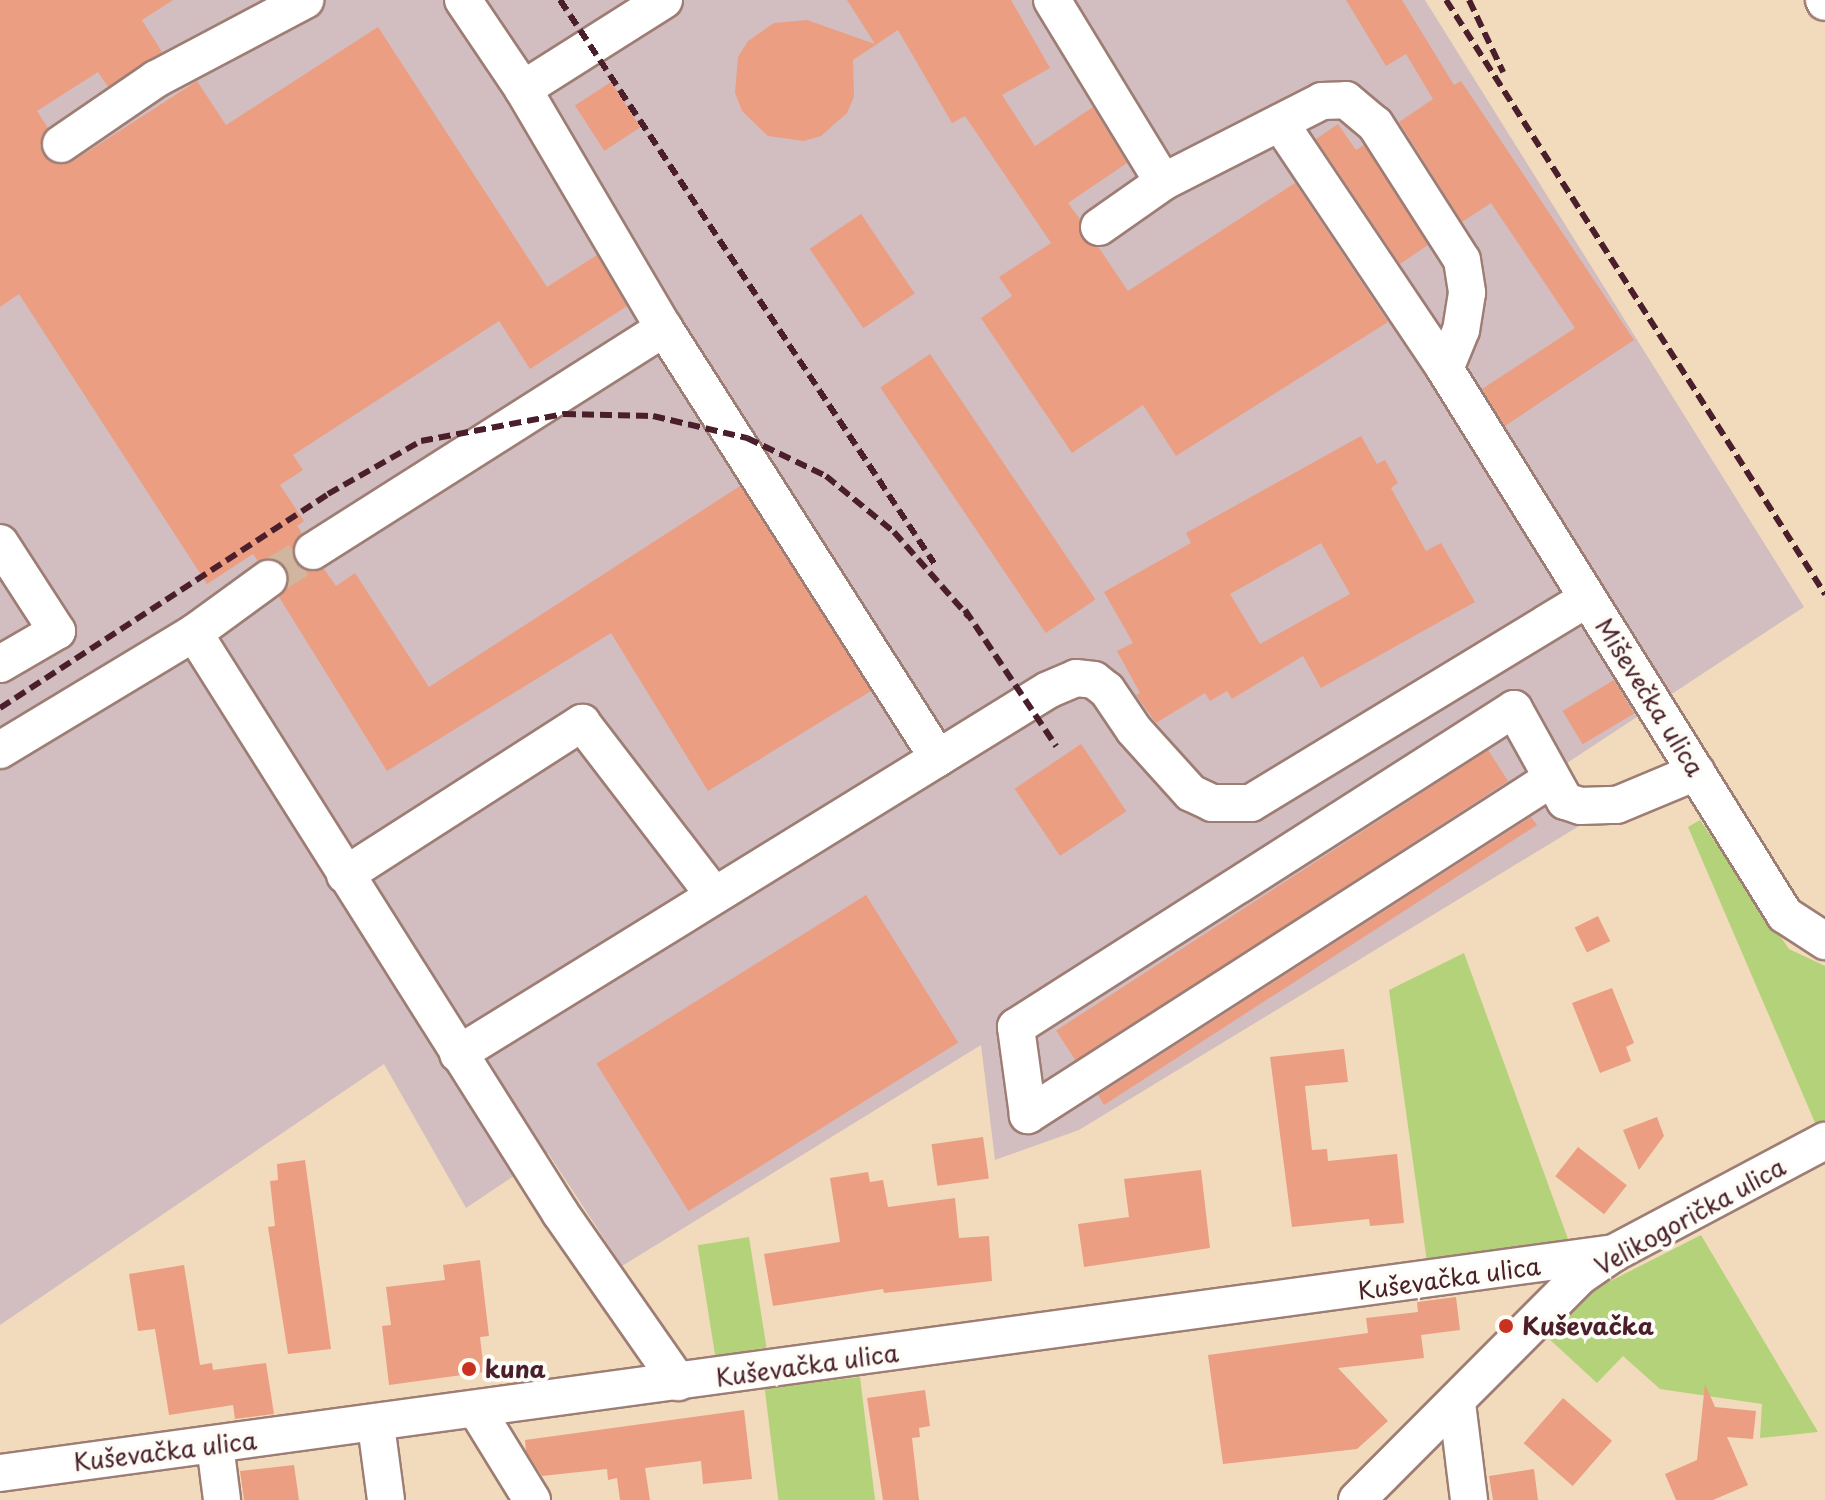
<!DOCTYPE html>
<html>
<head>
<meta charset="utf-8">
<style>
  body { margin:0 }
  #map { position:relative; width:1825px; height:1500px; overflow:hidden; background:#f2dbbc; font-family:"Playpen Sans",sans-serif }
  div>[style] { position:absolute }
  .industrial>* { inset:0; background:#d2bec1 }
  .green>* { inset:0; background:#b4d279; transform-origin:0 0 }
  .building>* { inset:0; background:#eb9e81; transform-origin:0 0 }
  .minor-tunnel>* { height:36px; margin-top:-18px; transform-origin:0; background:repeating-linear-gradient(90deg,#d0b59f 0 36px,transparent 0 54px) }
  .roads { filter:drop-shadow(2px 0 #9e7d74) drop-shadow(-2px 0 #9e7d74) drop-shadow(0 2px #9e7d74) drop-shadow(0 -2px #9e7d74) }
  .minor>* { height:36px; margin:-18px; padding:0 18px; transform-origin:18px; border-radius:18px; background:#fff }
  .rail>* { height:6px; margin-top:-3px; transform-origin:0; background:repeating-linear-gradient(90deg,#4a1f2b 0 12px,transparent 0 18px) }
  .dots>* { width:22px; height:22px; translate:-50% -50%; box-sizing:border-box; border:4px solid #fdfcf7; border-radius:50% }
  span { translate:-50% -50%; white-space:nowrap; text-align:center; line-height:1.15; -webkit-text-stroke:8px #fdfcf7; paint-order:stroke }
  .street-label { font-size:24px; color:#4a1f2b }
  .poi-label { font-size:24px; color:#4a1f2b; font-weight:700 }
  .left { translate:0 -50%; text-align:left }
</style>
</head>
<body>
<div id="map">
  <div class="industrial">
    <div style="clip-path:polygon(0 0,1425px 0,1804px 607px,1567px 763px,1594px 817px,1079px 1130px,995px 1160px,981px 1045px,622px 1266px,548px 1153px,466px 1208px,384px 1064px,0 1325px)"></div>
  </div>
  <div class="green">
    <div style="clip-path:polygon(1700px 820px,1789px 949px,1825px 966px,1825px 1120px,1816px 1125px,1688px 827px)"></div>
    <div style="clip-path:polygon(1464px 953px,1568px 1239px,1427px 1262px,1389px 990px)"></div>
    <div style="clip-path:polygon(1701px 1235px,1818px 1432px,1760px 1438px,1762px 1404px,1660px 1389px,1623px 1356px,1597px 1383px,1547px 1337px,1585px 1294px)"></div>
    <div style="left:749px;top:1237px;width:112px;height:52px;rotate:81deg"></div>
    <div style="left:860px;top:1377px;width:124px;height:96px;rotate:83deg"></div>
  </div>
  <div class="building">
    <div style="clip-path:polygon(0 0,173px 0,142px 20px,162px 52px,108px 87px,98px 72px,37px 111px,48px 128px,40px 146px,53px 163px,73px 161px,197px 81px,226px 125px,378px 27px,547px 287px,597px 255px,627px 306px,530px 369px,499px 321px,293px 455px,303px 470px,280px 485px,304px 521px,297px 526px,302px 533px,292px 551px,296px 563px,313px 572px,324px 569px,336px 586px,355px 573px,429px 687px,740px 486px,871px 691px,708px 791px,611px 633px,387px 771px,279px 597px,287px 587px,284px 566px,276px 560px,258px 561px,253px 554px,207px 584px,19px 294px,0 307px)"></div>
    <div style="clip-path:polygon(847px 0,1011px 0,1050px 68px,1002px 95px,1035px 146px,1093px 107px,1127px 163px,1068px 203px,1080px 219px,1081px 238px,1099px 248px,1128px 291px,1295px 183px,1388px 322px,1176px 456px,1143px 405px,1072px 453px,981px 318px,1012px 296px,999px 277px,1051px 243px,965px 116px,952px 123px,898px 30px,853px 60px,854px 97px,847px 113px,821px 136px,804px 141px,768px 136px,742px 111px,735px 93px,738px 57px,748px 41px,774px 23px,807px 20px,875px 44px)"></div>
    <div style="clip-path:polygon(1346px 0,1402px 0,1454px 85px,1461px 81px,1634px 340px,1505px 426px,1482px 389px,1575px 328px,1491px 203px,1462px 222px,1399px 122px,1433px 99px,1406px 54px,1386px 66px)"></div>
    <div style="left:611px;top:82px;width:54px;height:43px;rotate:57deg"></div>
    <div style="clip-path:polygon(1338px 124px,1356px 150px,1364px 145px,1428px 245px,1400px 264px,1316px 139px)"></div>
    <div style="left:861px;top:214px;width:96px;height:62px;rotate:56deg"></div>
    <div style="left:930px;top:354px;width:296px;height:60px;rotate:56deg"></div>
    <div style="clip-path:polygon(evenodd,1361px 436px,1377px 464px,1385px 460px,1398px 483px,1391px 488px,1426px 551px,1441px 543px,1475px 602px,1321px 688px,1303px 656px,1232px 699px,1227px 691px,1210px 701px,1205px 693px,1156px 723px,1136px 695px,1140px 693px,1117px 651px,1133px 643px,1104px 592px,1191px 543px,1186px 533px,1361px 436px,1321px 543px,1350px 594px,1260px 644px,1230px 594px,1321px 543px)"></div>
    <div style="left:1614px;top:680px;width:39px;height:60px;rotate:59deg"></div>
    <div style="left:1081px;top:744px;width:81px;height:80px;rotate:56deg"></div>
    <div style="left:1488px;top:750px;width:37px;height:515px;rotate:57deg"></div>
    <div style="clip-path:polygon(1531px 817px,1537px 825px,1104px 1105px,1098px 1095px)"></div>
    <div style="left:866px;top:895px;width:174px;height:318px;rotate:58deg"></div>
    <div style="left:1598px;top:916px;width:28px;height:26px;rotate:64deg"></div>
    <div style="clip-path:polygon(1612px 988px,1634px 1043px,1626px 1047px,1631px 1061px,1600px 1073px,1572px 1003px)"></div>
    <div style="clip-path:polygon(1344px 1049px,1348px 1082px,1305px 1086px,1312px 1150px,1327px 1149px,1328px 1161px,1397px 1154px,1404px 1223px,1370px 1226px,1369px 1219px,1292px 1227px,1270px 1057px)"></div>
    <div style="clip-path:polygon(1657px 1117px,1664px 1136px,1639px 1170px,1623px 1130px)"></div>
    <div style="left:983px;top:1137px;width:42px;height:52px;rotate:82deg"></div>
    <div style="left:1578px;top:1147px;width:62px;height:37px;rotate:38deg"></div>
    <div style="clip-path:polygon(305px 1160px,331px 1349px,288px 1354px,268px 1227px,275px 1226px,270px 1181px,278px 1180px,277px 1164px)"></div>
    <div style="clip-path:polygon(1201px 1170px,1210px 1248px,1084px 1267px,1078px 1224px,1129px 1217px,1124px 1179px)"></div>
    <div style="clip-path:polygon(868px 1172px,870px 1182px,883px 1180px,888px 1207px,955px 1198px,959px 1238px,989px 1236px,992px 1281px,884px 1293px,883px 1289px,773px 1306px,764px 1254px,840px 1242px,830px 1178px)"></div>
    <div style="clip-path:polygon(480px 1260px,489px 1336px,480px 1337px,484px 1372px,389px 1385px,382px 1326px,391px 1325px,386px 1287px,445px 1280px,443px 1265px)"></div>
    <div style="clip-path:polygon(184px 1265px,200px 1365px,212px 1363px,213px 1370px,266px 1363px,274px 1414px,235px 1419px,233px 1405px,169px 1415px,155px 1329px,138px 1331px,129px 1274px)"></div>
    <div style="clip-path:polygon(1456px 1297px,1460px 1330px,1421px 1335px,1424px 1358px,1338px 1368px,1388px 1421px,1357px 1449px,1223px 1464px,1208px 1355px,1368px 1333px,1366px 1318px,1418px 1312px,1417px 1302px)"></div>
    <div style="clip-path:polygon(1705px 1384px,1715px 1407px,1756px 1411px,1753px 1439px,1727px 1437px,1748px 1485px,1713px 1500px,1676px 1500px,1665px 1474px,1697px 1460px)"></div>
    <div style="clip-path:polygon(925px 1390px,930px 1426px,919px 1428px,920px 1437px,912px 1438px,919px 1500px,883px 1500px,867px 1398px)"></div>
    <div style="left:1563px;top:1398px;width:65px;height:60px;rotate:41deg"></div>
    <div style="clip-path:polygon(744px 1410px,752px 1479px,703px 1484px,701px 1461px,645px 1468px,650px 1500px,620px 1500px,617px 1478px,608px 1480px,607px 1469px,542px 1476px,526px 1451px,525px 1440px)"></div>
    <div style="clip-path:polygon(294px 1465px,299px 1500px,244px 1500px,240px 1471px)"></div>
    <div style="clip-path:polygon(1534px 1469px,1538px 1500px,1493px 1500px,1489px 1476px)"></div>
  </div>
  <div class="minor-tunnel">
    <div style="left:268px;top:579px;width:53px;rotate:-31.9deg"></div>
  </div>
  <div class="roads">
    <div class="minor">
      <div style="left:463px;top:0;width:107px;rotate:56deg"></div>
      <div style="left:664px;top:0;width:167px;rotate:147.7deg"></div>
      <div style="left:523px;top:89px;width:277px;rotate:59.5deg"></div>
      <div style="left:664px;top:328px;width:510px;rotate:57.49deg"></div>
      <div style="left:1052px;top:0;width:213px;rotate:58.6deg"></div>
      <div style="left:1824px;top:0;width:2px;rotate:63deg"></div>
      <div style="left:1280px;top:123px;width:296px;rotate:56.1deg"></div>
      <div style="left:61px;top:144px;width:115px;rotate:-34.4deg"></div>
      <div style="left:156px;top:79px;width:169px;rotate:-27.9deg"></div>
      <div style="left:1099px;top:227px;width:78px;rotate:-35.1deg"></div>
      <div style="left:1163px;top:182px;width:178px;rotate:-27deg"></div>
      <div style="left:1322px;top:101px;width:24px;rotate:-2deg"></div>
      <div style="left:1346px;top:100px;width:38px;rotate:40deg"></div>
      <div style="left:1375px;top:124px;width:161px;rotate:57.4deg"></div>
      <div style="left:1462px;top:260px;width:33px;rotate:81deg"></div>
      <div style="left:1467px;top:293px;width:37px;rotate:99deg"></div>
      <div style="left:1461px;top:330px;width:42px;rotate:112.3deg"></div>
      <div style="left:1445px;top:369px;width:643px;rotate:58.09deg"></div>
      <div style="left:1785px;top:915px;width:48px;rotate:33deg"></div>
      <div style="left:0;top:543px;width:105px;rotate:57.1deg"></div>
      <div style="left:57px;top:631px;width:66px;rotate:149.9deg"></div>
      <div style="left:313px;top:551px;width:416px;rotate:-32.4deg"></div>
      <div style="left:194px;top:633px;width:687px;rotate:57.72deg"></div>
      <div style="left:561px;top:1214px;width:205px;rotate:55.1deg"></div>
      <div style="left:0;top:750px;width:227px;rotate:-31.1deg"></div>
      <div style="left:194px;top:633px;width:92px;rotate:-36.1deg"></div>
      <div style="left:1551px;top:779px;width:622px;rotate:147.28deg"></div>
      <div style="left:1028px;top:1115px;width:89px;rotate:-97.8deg"></div>
      <div style="left:1016px;top:1027px;width:591px;rotate:-32.56deg"></div>
      <div style="left:1514px;top:709px;width:105px;rotate:61deg"></div>
      <div style="left:1565px;top:801px;width:16px;rotate:18deg"></div>
      <div style="left:1580px;top:806px;width:37px;rotate:-2deg"></div>
      <div style="left:1617px;top:805px;width:86px;rotate:-22.7deg"></div>
      <div style="left:345px;top:875px;width:282px;rotate:-32.7deg"></div>
      <div style="left:582px;top:723px;width:217px;rotate:52.5deg"></div>
      <div style="left:458px;top:1054px;width:693px;rotate:-31.67deg"></div>
      <div style="left:1048px;top:690px;width:30px;rotate:-23deg"></div>
      <div style="left:1076px;top:678px;width:18px;rotate:6deg"></div>
      <div style="left:1094px;top:680px;width:16px;rotate:38deg"></div>
      <div style="left:1107px;top:690px;width:48px;rotate:56deg"></div>
      <div style="left:1134px;top:730px;width:85px;rotate:47.9deg"></div>
      <div style="left:1191px;top:793px;width:23px;rotate:25deg"></div>
      <div style="left:1212px;top:803px;width:39px"></div>
      <div style="left:1251px;top:803px;width:394px;rotate:-31.3deg"></div>
      <div style="left:1457px;top:1403px;width:98px;rotate:82.9deg"></div>
      <div style="left:476px;top:1409px;width:107px;rotate:58.4deg"></div>
      <div style="left:376px;top:1425px;width:76px;rotate:82.4deg"></div>
      <div style="left:215px;top:1445px;width:55px;rotate:82.7deg"></div>
      <div style="left:0;top:1473px;width:1629px;rotate:-7.76deg"></div>
      <div style="left:1357px;top:1500px;width:315px;rotate:-45.1deg"></div>
      <div style="left:1579px;top:1277px;width:42px;rotate:-34.4deg"></div>
      <div style="left:1614px;top:1253px;width:239px;rotate:-28deg"></div>
    </div>
  </div>
  <div class="rail">
    <div style="left:560px;top:0;width:676px;rotate:56.4deg"></div>
    <div style="left:1446px;top:0;width:705px;rotate:57.46deg"></div>
    <div style="left:1469px;top:0;width:80px;rotate:64.7deg"></div>
    <div style="left:965px;top:610px;width:164px;rotate:56.2deg"></div>
    <div style="left:0;top:708px;width:392px;rotate:-33.1deg"></div>
    <div style="left:328px;top:494px;width:107px;rotate:-29.7deg"></div>
    <div style="left:421px;top:441px;width:146px;rotate:-10.7deg"></div>
    <div style="left:564px;top:414px;width:89px;rotate:1.3deg"></div>
    <div style="left:653px;top:416px;width:97px;rotate:13.2deg"></div>
    <div style="left:747px;top:438px;width:88px;rotate:25.7deg"></div>
    <div style="left:826px;top:476px;width:88px;rotate:39.5deg"></div>
    <div style="left:894px;top:532px;width:113px;rotate:48.6deg"></div>
  </div>
  <div class="dots">
    <div style="left:1506px;top:1326px;background:#c8321e"></div>
    <div style="left:469px;top:1369px;background:#c8321e"></div>
  </div>
  <div class="street-label">
    <span style="left:1650px;top:697px;rotate:58deg">Miševečka ulica</span>
    <span style="left:1690px;top:1216px;rotate:-29deg">Velikogorička ulica</span>
    <span style="left:1449px;top:1278px;rotate:-8deg">Kuševačka ulica</span>
    <span style="left:807px;top:1365px;rotate:-8deg">Kuševačka ulica</span>
    <span style="left:165px;top:1451px;rotate:-7deg">Kuševačka ulica</span>
  </div>
  <div class="poi-label">
    <span class="left" style="left:1522px;top:1326px">Kuševačka</span>
    <span class="left" style="left:485px;top:1369px">kuna</span>
  </div>
</div>
</body>
</html>
